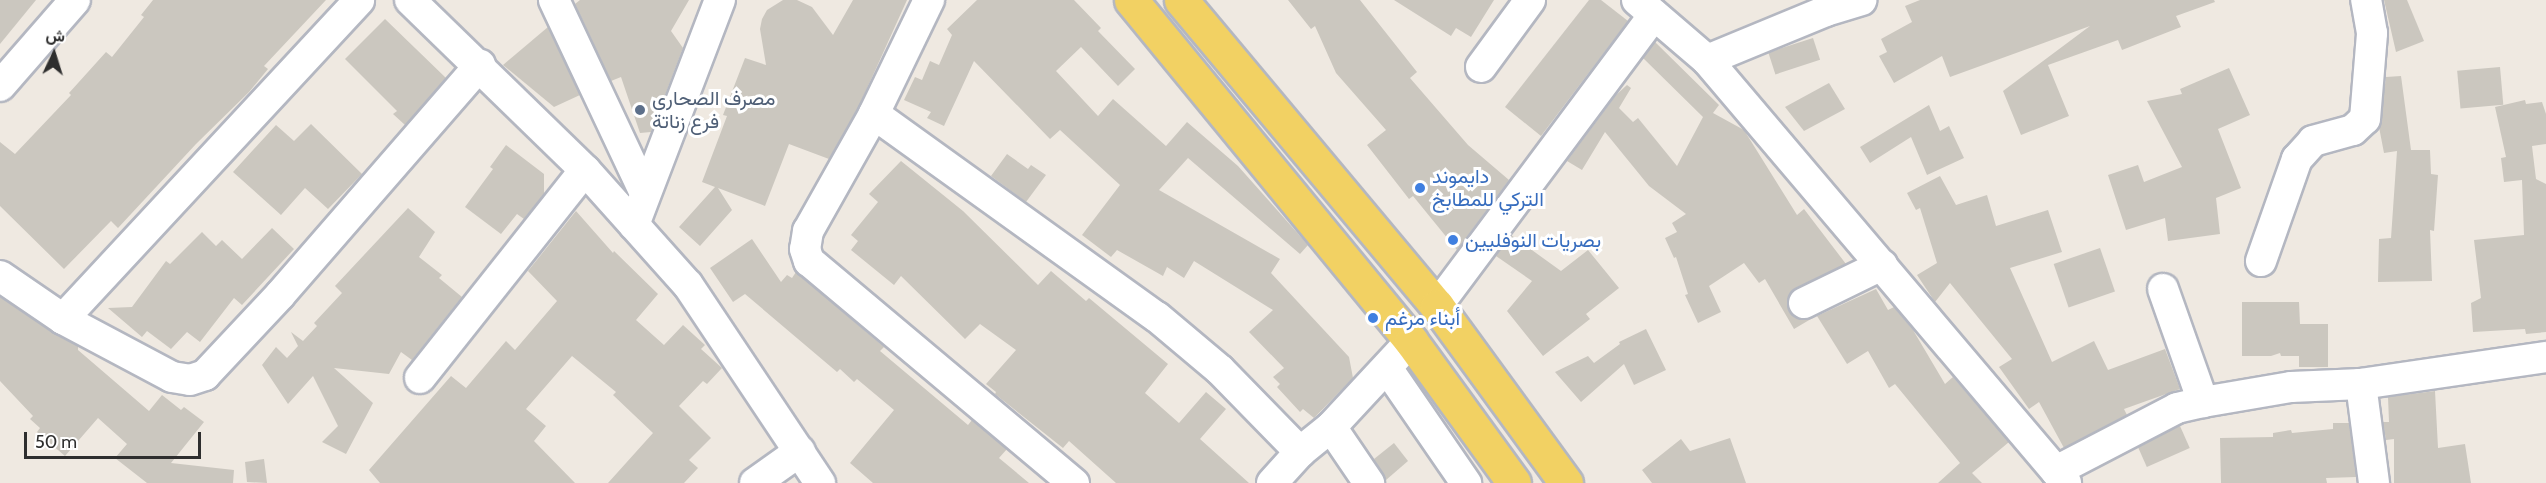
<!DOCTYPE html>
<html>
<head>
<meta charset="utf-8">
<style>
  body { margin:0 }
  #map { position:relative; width:2546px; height:483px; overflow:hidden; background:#efe9e1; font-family:Cabin,Vazirmatn,sans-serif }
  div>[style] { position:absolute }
  .building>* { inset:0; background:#cbc7bf; transform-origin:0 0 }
  .roads { filter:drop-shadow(2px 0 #b4b7c1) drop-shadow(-2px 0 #b4b7c1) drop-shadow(0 2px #b4b7c1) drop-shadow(0 -2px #b4b7c1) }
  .minor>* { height:30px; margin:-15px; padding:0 15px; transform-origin:15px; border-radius:15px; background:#fff }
  .major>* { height:33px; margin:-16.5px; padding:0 16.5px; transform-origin:16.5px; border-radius:16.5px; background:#f2d163 }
  .dots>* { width:16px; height:16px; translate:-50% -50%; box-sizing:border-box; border:3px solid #fff; border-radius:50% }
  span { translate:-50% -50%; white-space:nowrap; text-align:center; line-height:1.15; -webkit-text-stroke:6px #fff; paint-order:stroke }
  .service-label { font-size:20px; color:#4e5e75 }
  .left { translate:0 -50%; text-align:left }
  .shop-label { font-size:20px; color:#366cbe }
  .north { position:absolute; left:24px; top:24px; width:60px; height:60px; -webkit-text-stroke:4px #fff; paint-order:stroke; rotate:4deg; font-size:16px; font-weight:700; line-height:24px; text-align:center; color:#2e2e2e }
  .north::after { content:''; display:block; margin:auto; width:21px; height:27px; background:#2e2e2e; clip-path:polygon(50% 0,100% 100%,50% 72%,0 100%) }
  .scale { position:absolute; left:24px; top:432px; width:177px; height:27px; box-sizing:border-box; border:3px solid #2e2e2e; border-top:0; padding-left:8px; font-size:18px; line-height:21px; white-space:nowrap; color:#2e2e2e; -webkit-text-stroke:4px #fff; paint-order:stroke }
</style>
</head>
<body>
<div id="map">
  <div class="building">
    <div style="clip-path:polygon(0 0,36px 0,0 44px)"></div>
    <div style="clip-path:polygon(153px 0,326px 0,264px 66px,268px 69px,249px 92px,196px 144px,118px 228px,111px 221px,64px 269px,0 206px,0 142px,15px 154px,71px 95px,69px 93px,106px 52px,112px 57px,144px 17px,141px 15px)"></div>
    <div style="clip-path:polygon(580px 0,689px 0,671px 31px,683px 48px,651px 132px,640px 133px,621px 77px,611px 81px,575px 4px)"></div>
    <div style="clip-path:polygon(783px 0,797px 0,812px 7px,833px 35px,853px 0,907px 0,859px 106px,829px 159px,789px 144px,765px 206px,718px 188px,732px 210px,700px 246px,679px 227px,715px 187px,702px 182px,727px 116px,723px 115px,745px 58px,766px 65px,760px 29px,762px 19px,767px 10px)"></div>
    <div style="clip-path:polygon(977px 0,1074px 0,1101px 28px,1098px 31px,1135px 69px,1118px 86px,1081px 47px,1056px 71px,1098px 116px,1113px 99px,1166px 146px,1187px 122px,1238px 166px,1308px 245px,1300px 254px,1188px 158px,1159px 190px,1280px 259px,1271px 273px,1349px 357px,1353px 378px,1314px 418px,1303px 409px,1300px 412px,1277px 387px,1280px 384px,1273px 377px,1284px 368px,1249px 332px,1273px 310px,1194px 261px,1184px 278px,1167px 267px,1163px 276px,1117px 250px,1111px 257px,1082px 235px,1120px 185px,1060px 130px,1050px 139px,974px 61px,944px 126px,927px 118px,931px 112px,904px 100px,915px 77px,922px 80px,930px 61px,939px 65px,952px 35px,947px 29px)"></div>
    <div style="clip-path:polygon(1288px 0,1360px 0,1417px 72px,1410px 78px,1468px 145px,1509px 180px,1457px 250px,1413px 196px,1409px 199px,1367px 145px,1386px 130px,1336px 73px,1315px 26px,1311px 29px)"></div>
    <div style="clip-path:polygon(1394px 0,1494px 0,1471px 37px,1456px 28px,1451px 36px)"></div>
    <div style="clip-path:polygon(1589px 0,1601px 0,1628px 21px,1541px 136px,1505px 107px)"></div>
    <div style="clip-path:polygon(1920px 0,2214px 0,2215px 2px,2176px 16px,2181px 27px,2122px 50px,2118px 40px,2048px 65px,2069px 116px,2021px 135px,2003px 91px,2090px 26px,1950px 77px,1942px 56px,1894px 83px,1879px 56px,1887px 52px,1881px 39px,1912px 22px,1905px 6px)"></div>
    <div style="clip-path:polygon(2384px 0,2407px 0,2424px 41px,2396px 52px)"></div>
    <div style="clip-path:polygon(385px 19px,446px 78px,405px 125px,393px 114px,397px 111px,345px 59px)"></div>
    <div style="clip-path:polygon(548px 27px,580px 95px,554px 107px,503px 65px)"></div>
    <div style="left:1813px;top:38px;width:23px;height:47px;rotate:72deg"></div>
    <div style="clip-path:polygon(1655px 42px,1719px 105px,1713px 113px,1744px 130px,1797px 215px,1804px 209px,1846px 264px,1790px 293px,1787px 302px,1794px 317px,1803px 320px,1816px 316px,1794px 329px,1765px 279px,1759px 283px,1744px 263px,1709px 286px,1721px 312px,1698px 323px,1685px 295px,1688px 294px,1676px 257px,1674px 258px,1665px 238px,1677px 232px,1672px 223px,1686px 214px,1649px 186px,1605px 132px,1582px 170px,1567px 161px,1616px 95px,1627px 85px,1631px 88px,1619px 108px,1633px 122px,1638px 118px,1677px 166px,1703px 117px,1643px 58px)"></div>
    <div style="left:2500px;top:67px;width:38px;height:43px;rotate:85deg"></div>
    <div style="clip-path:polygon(2229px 68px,2250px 115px,2218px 129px,2241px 188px,2216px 198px,2220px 234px,2168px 241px,2165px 218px,2126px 230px,2108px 175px,2138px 165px,2144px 182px,2182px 167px,2147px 101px,2182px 94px,2180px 89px)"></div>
    <div style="clip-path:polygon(2401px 76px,2411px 150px,2430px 150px,2431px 174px,2438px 175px,2434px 231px,2430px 230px,2432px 281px,2378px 282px,2379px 239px,2391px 238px,2397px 151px,2384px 153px,2379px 127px,2386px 77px)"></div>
    <div style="clip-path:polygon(1829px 83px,1845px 109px,1804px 131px,1785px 107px)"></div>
    <div style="clip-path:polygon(2525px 100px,2526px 104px,2542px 102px,2546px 114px,2546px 144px,2532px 146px,2536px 179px,2546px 184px,2546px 332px,2526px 334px,2525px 329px,2473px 332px,2471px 303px,2481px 298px,2474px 240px,2524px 235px,2522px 180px,2504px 182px,2501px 158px,2506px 157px,2495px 107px)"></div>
    <div style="clip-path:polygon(1929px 105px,1940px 131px,1949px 126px,1964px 158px,1927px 175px,1911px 137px,1870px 163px,1860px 147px)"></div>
    <div style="clip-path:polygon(311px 124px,362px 174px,328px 209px,305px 188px,281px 215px,233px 172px,276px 125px,294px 141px)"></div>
    <div style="clip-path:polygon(506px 145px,544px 174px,544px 194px,524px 219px,517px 214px,501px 234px,465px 207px,493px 169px,490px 167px)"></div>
    <div style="clip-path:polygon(1007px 154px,1028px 169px,1031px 165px,1046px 175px,1026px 202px,991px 176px)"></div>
    <div style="clip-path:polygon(901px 161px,963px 211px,1038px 285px,1051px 271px,1086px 301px,1089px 298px,1168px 364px,1145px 393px,1179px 423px,1206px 392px,1226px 409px,1200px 439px,1249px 483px,1116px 483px,1069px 441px,1063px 448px,995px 394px,996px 392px,986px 384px,1016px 350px,980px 324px,965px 339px,901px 276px,894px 285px,851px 250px,858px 241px,851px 235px,878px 202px,869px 194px)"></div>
    <div style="clip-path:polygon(1940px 176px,1956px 205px,1987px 195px,1996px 226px,2048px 210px,2062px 252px,2010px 268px,2052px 362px,2094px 341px,2108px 370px,2165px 349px,2180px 389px,2124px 409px,2127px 415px,2064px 448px,2039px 402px,2029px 409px,1999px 367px,2012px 359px,1950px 283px,1935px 302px,1917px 275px,1937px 263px,1920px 208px,1916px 210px,1907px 193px)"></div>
    <div style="clip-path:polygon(408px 208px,435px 232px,419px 257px,442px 275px,439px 278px,462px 297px,412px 360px,401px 352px,389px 374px,334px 368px,373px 403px,346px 454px,322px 442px,338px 426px,313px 376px,288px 404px,262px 365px,276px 347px,287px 358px,298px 346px,291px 332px,303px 341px,317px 326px,314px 323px,342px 293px,335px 286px)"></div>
    <div style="clip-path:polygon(576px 211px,613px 253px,614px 251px,658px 294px,636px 320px,664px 345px,683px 325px,705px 345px,701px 349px,722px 368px,707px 384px,703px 381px,679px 406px,711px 438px,689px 460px,698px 468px,684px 483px,608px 483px,653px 433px,613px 395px,616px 392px,572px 356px,526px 409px,546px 426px,534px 441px,575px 483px,380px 483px,369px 470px,451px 376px,466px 388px,506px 341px,515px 350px,557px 301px,528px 271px)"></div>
    <div style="clip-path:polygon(272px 228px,294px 249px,242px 305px,234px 298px,200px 342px,187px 332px,171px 349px,147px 331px,142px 337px,108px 308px,132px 307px,166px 261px,170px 264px,202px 232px,216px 246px,222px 240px,242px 259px)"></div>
    <div style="clip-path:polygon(1511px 235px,1561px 271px,1588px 250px,1619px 288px,1586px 314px,1590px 319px,1543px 356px,1507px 311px,1532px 281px,1496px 256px)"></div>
    <div style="clip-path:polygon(752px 239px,781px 282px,787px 275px,792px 278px,796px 272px,884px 347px,880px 351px,968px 425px,972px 420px,1007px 449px,999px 458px,1029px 483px,873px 483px,850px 463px,894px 410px,857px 379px,854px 382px,840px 369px,837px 372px,745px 294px,733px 302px,710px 268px)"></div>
    <div style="left:2100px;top:248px;width:46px;height:49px;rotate:71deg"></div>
    <div style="clip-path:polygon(1876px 289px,1888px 310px,1894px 307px,1913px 330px,1945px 384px,1953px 377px,2009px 442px,1972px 473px,1982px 483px,1938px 483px,1960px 463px,1895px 384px,1889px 388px,1868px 351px,1847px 364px,1817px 316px)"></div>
    <div style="clip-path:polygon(0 297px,78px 346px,78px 350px,149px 411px,162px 395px,181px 410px,184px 407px,204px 422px,171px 463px,234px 470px,233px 483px,147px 483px,115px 458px,127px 444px,98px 418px,65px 456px,37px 432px,40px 428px,30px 419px,33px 416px,0 381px)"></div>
    <div style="clip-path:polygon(2242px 302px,2299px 302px,2300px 324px,2328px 324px,2328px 367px,2299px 367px,2299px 356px,2281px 356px,2280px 353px,2271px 356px,2242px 356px)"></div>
    <div style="clip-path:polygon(1646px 329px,1666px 370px,1634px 385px,1624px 364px,1581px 402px,1555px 372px,1588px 356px,1594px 363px,1620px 344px,1619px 342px)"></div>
    <div style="clip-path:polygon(2435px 391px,2438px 448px,2465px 444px,2471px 483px,2394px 483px,2394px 439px,2386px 440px,2383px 422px,2389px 422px,2388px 397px)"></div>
    <div style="clip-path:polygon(2333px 423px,2349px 423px,2356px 477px,2326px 478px,2327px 483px,2221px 483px,2220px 438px,2273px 437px,2273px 433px,2291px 430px,2292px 433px,2333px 429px)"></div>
    <div style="left:2180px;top:426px;width:24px;height:47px;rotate:66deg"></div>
    <div style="clip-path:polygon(1730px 438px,1746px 483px,1652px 483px,1642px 470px,1681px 439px,1690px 451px)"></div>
    <div style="clip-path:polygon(1394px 443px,1408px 461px,1386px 480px,1374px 459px)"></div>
    <div style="clip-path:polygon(264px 459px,267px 483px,247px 482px,245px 462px)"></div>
  </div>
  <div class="roads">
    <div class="minor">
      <div style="left:410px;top:0;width:244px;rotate:44.2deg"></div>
      <div style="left:585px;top:170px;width:154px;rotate:48.2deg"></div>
      <div style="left:688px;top:285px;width:238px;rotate:56.3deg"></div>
      <div style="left:554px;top:0;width:213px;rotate:64.8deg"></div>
      <div style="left:929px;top:0;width:127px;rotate:115.8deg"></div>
      <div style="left:874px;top:114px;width:134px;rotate:119.4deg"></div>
      <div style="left:808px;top:231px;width:18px;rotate:99deg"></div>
      <div style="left:805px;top:249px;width:13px;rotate:72deg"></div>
      <div style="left:809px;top:261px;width:346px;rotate:40deg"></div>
      <div style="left:1637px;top:0;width:92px;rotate:40.6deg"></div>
      <div style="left:1707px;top:60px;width:555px;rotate:49.68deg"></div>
      <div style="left:1707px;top:60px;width:129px;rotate:-22.4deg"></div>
      <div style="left:1826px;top:11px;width:37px;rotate:-17deg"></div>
      <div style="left:1481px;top:67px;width:83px;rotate:-53.8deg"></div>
      <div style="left:0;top:86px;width:114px;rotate:-48.9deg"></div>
      <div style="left:874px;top:114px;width:348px;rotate:35.7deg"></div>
      <div style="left:1157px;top:317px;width:82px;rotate:40.1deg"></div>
      <div style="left:1220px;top:370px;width:115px;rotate:45.7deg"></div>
      <div style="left:634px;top:225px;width:241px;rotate:-69.1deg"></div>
      <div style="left:2261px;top:261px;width:108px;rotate:-70.6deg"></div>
      <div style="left:2297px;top:159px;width:24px;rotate:-48deg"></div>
      <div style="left:2313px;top:141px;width:41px;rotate:-15.4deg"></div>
      <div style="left:2353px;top:130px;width:16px;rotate:-43deg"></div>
      <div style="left:2365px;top:119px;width:86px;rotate:-85.3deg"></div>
      <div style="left:2372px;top:33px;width:34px;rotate:-100deg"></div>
      <div style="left:0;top:276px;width:76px;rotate:34.3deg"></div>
      <div style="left:63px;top:319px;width:123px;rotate:28deg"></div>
      <div style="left:172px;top:377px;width:18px;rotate:9deg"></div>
      <div style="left:190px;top:380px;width:16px;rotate:-18deg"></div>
      <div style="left:205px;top:375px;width:110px;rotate:-46.8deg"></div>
      <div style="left:280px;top:295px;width:305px;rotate:-49deg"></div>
      <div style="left:2163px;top:289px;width:120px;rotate:70.5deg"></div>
      <div style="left:1804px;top:303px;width:87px;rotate:-26deg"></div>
      <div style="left:1437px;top:306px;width:363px;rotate:-53.3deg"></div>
      <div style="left:63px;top:319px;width:435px;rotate:-47.1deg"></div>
      <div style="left:1387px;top:368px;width:140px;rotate:55.5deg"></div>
      <div style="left:420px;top:378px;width:265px;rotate:-51.6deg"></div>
      <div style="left:2361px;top:384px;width:100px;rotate:82.5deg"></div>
      <div style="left:1331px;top:427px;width:68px;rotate:55.8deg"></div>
      <div style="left:2056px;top:471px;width:136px;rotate:-27.5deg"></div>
      <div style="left:2177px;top:408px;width:27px;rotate:-13deg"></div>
      <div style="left:2203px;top:402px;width:89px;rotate:-9.7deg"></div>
      <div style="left:2291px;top:387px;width:70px;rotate:-2.5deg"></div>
      <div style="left:2361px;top:384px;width:187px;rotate:-8.3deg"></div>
      <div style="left:755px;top:483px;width:55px;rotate:-35.4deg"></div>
      <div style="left:1272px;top:483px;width:42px;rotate:-47.9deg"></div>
      <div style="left:1300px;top:452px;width:40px;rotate:-39deg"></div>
      <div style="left:1331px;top:427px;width:117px;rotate:-47.1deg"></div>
    </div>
    <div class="major">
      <div style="left:1131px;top:0;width:441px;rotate:50.6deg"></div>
      <div style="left:1411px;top:341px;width:175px;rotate:54deg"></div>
      <div style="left:1181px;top:0;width:399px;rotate:50.1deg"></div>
      <div style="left:1437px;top:306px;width:219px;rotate:53.9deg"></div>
    </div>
  </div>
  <div class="dots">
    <div style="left:640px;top:110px;background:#5c6f8a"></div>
    <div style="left:1420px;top:188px;background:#3f7fe0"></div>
    <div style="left:1453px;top:240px;background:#3f7fe0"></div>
    <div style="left:1373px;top:318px;background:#3f7fe0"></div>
  </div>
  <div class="service-label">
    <span class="left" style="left:652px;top:110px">مصرف الصحارى<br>فرع زناتة</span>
  </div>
  <div class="shop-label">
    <span class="left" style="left:1432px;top:188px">دايموند<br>التركي للمطابخ</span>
    <span class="left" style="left:1465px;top:240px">بصريات النوفليين</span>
    <span class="left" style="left:1385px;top:318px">أبناء مرغم</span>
  </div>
  <div class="north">ش</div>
  <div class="scale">50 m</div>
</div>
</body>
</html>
